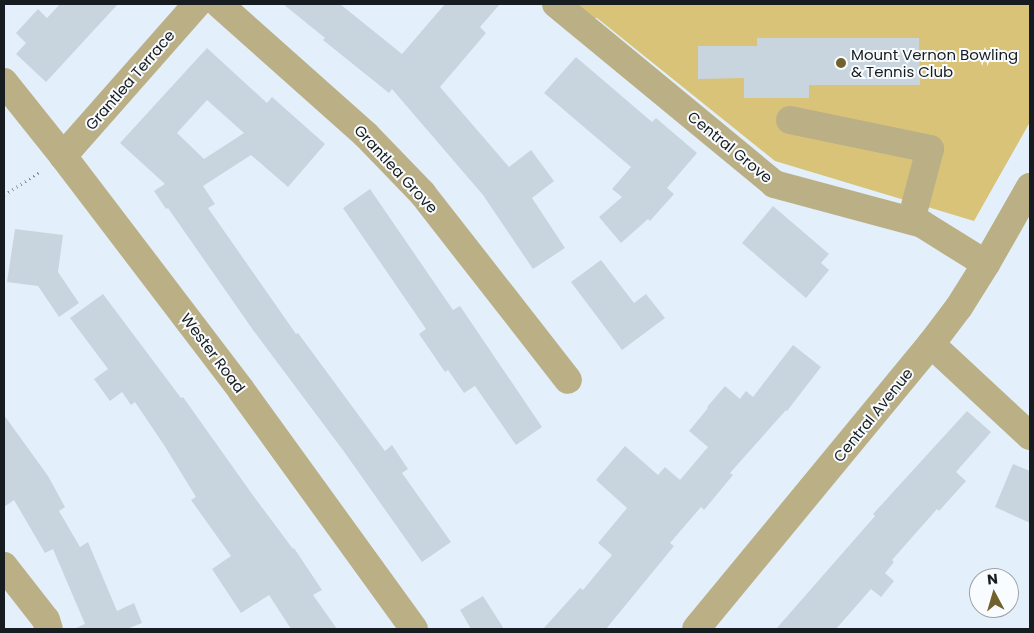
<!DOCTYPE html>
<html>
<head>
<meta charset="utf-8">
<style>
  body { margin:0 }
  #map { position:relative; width:1034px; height:633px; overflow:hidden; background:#e3f0fb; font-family:Poppins,sans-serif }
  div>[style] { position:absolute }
  .green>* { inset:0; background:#d9c379 }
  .building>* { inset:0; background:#c8d5df }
  .path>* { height:3px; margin-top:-1.5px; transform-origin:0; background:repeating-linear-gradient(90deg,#8a939b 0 1px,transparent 0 5px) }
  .minor>* { height:28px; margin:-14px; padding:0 14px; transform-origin:14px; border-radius:14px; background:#bbaf86 }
  .dots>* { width:14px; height:14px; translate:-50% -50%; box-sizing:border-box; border:2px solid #f9fcfe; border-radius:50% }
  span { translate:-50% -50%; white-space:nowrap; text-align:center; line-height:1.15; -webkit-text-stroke:4px #f9fcfe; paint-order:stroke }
  .poi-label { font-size:15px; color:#171c20 }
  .left { translate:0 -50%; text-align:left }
  .street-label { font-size:15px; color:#171c20 }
  .frame { position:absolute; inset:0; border:5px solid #171c20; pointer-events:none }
  .north { position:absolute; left:969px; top:568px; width:50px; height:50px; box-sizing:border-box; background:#f9fcfe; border:1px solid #9fa2a5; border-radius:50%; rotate:354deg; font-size:14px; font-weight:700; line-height:20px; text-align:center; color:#171c20 }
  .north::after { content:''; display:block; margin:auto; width:18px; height:22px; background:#70612e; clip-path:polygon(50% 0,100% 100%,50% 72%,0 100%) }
</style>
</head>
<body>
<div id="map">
  <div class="green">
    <div style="clip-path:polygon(574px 4px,1030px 4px,1030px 122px,974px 221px,775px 161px,597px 18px,590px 18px)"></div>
  </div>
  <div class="building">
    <div style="clip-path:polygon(60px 4px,118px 4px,46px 82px,16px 54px,26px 43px,16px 33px,38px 9px,47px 18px)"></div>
    <div style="clip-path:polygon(283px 4px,340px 4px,402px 54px,445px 4px,500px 4px,480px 27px,486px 33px,440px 87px,509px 167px,531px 150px,554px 181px,532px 198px,565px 248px,533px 269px,483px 195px,392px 89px,389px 93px,323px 40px,325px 38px)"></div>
    <div style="clip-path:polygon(757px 38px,919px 38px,920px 85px,809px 85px,809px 98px,744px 98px,744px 78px,698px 79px,698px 46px,757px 46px)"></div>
    <div style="clip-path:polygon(evenodd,207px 48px,267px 103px,272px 97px,325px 144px,288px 187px,251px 155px,203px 186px,215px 204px,208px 208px,296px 334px,298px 333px,385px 451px,392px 445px,408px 469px,402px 473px,451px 542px,422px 562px,345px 453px,253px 330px,168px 208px,166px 209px,154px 191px,165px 184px,120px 143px,207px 48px,207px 100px,244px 133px,204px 159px,177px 133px,207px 100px)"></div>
    <div style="clip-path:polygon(576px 57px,652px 122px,656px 118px,697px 153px,667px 188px,674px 194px,650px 221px,648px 219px,621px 243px,599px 217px,622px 197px,612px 189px,631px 167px,544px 93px)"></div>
    <div style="clip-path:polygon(370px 189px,453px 310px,460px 306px,542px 427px,516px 445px,475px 386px,464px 393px,448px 370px,445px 372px,419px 334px,426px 329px,343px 208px)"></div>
    <div style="clip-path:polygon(773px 206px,829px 254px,821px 263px,829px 270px,806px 298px,742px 243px)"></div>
    <div style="clip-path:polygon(15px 229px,63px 235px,58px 272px,79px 303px,59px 317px,38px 286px,7px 282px)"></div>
    <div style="clip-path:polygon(601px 260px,634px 303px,646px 294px,665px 318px,622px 350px,571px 282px)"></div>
    <div style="clip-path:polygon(103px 294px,181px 398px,183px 397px,252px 494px,293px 549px,294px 548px,322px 590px,313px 595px,337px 629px,291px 629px,269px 595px,241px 613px,212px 569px,231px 556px,191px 500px,196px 497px,164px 445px,135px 402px,131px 405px,122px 392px,110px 401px,94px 379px,108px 369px,70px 318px)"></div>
    <div style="clip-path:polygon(793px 345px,821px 367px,787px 411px,786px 410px,730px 473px,733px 475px,704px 510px,701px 507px,670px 543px,674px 546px,606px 629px,543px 629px,580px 588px,583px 590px,612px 555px,598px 543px,627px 508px,596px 480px,625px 446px,658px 475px,665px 467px,680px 480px,708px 447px,689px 431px,708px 408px,707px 407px,725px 386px,740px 399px,746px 391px,753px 397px)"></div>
    <div style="clip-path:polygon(967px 411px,991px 432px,956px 472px,966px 481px,939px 511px,937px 509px,892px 560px,894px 562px,885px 573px,894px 581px,881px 597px,871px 589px,836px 629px,776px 629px,875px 516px,873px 514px)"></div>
    <div style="clip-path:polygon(4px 415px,48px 476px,65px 507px,59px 511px,80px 547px,88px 542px,117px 611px,134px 603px,142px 623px,127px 629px,74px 629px,85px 624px,53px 549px,45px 553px,14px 500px,4px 507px)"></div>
    <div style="clip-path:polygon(1013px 464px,1030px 471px,1030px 523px,995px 507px)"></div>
    <div style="clip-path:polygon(483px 596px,504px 629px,471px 629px,460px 610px)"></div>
  </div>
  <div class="path">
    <div style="left:4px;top:195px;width:44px;rotate:-33deg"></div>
  </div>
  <div class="minor">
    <div style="left:219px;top:4px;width:197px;rotate:41.7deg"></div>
    <div style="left:366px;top:135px;width:81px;rotate:46deg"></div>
    <div style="left:422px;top:193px;width:237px;rotate:52deg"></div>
    <div style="left:556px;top:4px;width:283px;rotate:39.5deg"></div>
    <div style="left:774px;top:184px;width:153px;rotate:15.1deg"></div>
    <div style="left:922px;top:224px;width:75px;rotate:32deg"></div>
    <div style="left:4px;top:82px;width:95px;rotate:51.4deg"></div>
    <div style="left:63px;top:156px;width:294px;rotate:52.7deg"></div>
    <div style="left:241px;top:390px;width:295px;rotate:54.1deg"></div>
    <div style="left:790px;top:120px;width:143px;rotate:11.7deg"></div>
    <div style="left:930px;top:149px;width:74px;rotate:104.8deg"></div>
    <div style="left:63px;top:156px;width:203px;rotate:-48.6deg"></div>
    <div style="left:931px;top:344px;width:135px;rotate:42.9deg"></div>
    <div style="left:4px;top:566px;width:68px;rotate:52.1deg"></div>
    <div style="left:46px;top:620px;width:9px;rotate:72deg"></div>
    <div style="left:696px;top:629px;width:369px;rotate:-50.5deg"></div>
    <div style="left:931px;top:344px;width:46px;rotate:-52.9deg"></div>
    <div style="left:959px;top:307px;width:51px;rotate:-57.9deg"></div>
    <div style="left:986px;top:264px;width:89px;rotate:-60.3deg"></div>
  </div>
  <div class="dots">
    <div style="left:841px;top:63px;background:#70612e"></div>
  </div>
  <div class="poi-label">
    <span class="left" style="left:851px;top:63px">Mount Vernon Bowling<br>&amp; Tennis Club</span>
  </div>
  <div class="street-label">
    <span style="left:130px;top:80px;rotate:-49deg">Grantlea Terrace</span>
    <span style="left:730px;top:147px;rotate:39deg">Central Grove</span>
    <span style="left:396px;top:169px;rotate:47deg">Grantlea Grove</span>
    <span style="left:213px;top:353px;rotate:53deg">Wester Road</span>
    <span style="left:873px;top:415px;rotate:-51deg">Central Avenue</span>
  </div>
  <div class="frame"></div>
  <div class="north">N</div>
</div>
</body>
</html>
